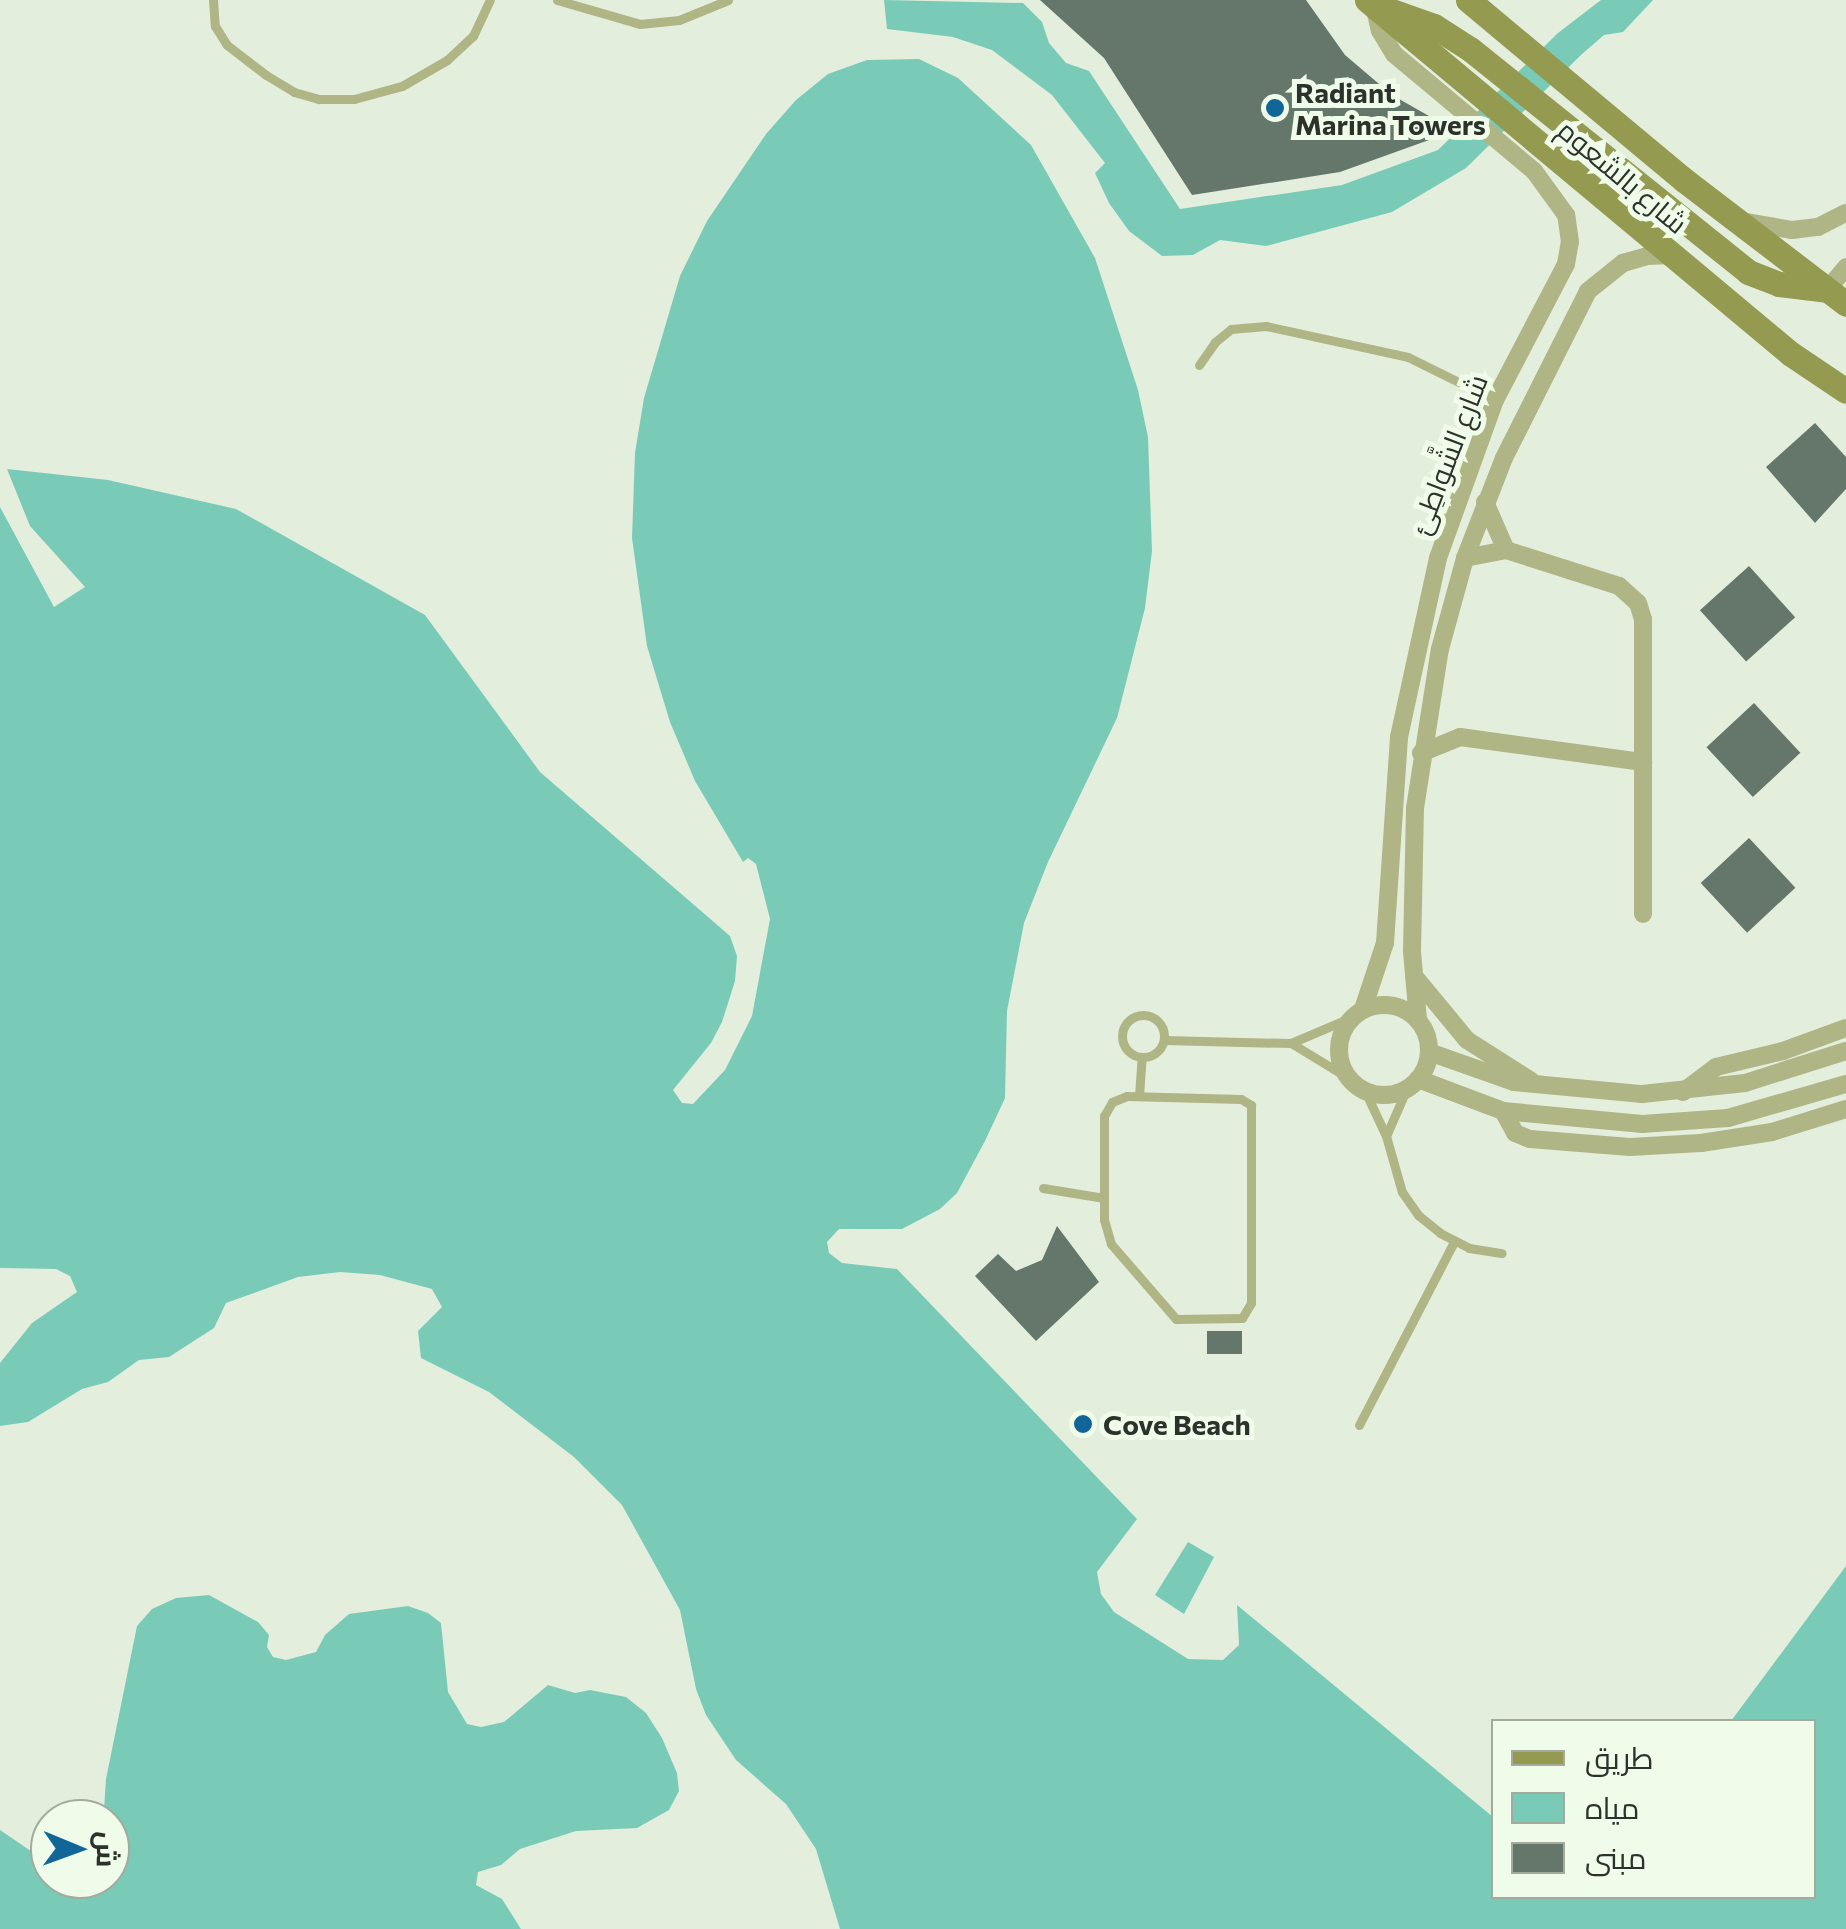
<!DOCTYPE html>
<html>
<head>
<meta charset="utf-8">
<style>
  body { margin:0 }
  #map { position:relative; width:1846px; height:1929px; overflow:hidden; background:#e3eedd; font-family:Commissioner,Cairo,sans-serif }
  div>[style] { position:absolute }
  .water>* { inset:0; background:#79cbb8 }
  .building>* { inset:0; background:#65766b; transform-origin:0 0 }
  .lane>* { height:9px; margin:-4.5px; padding:0 4.5px; transform-origin:4.5px; border-radius:4.5px; background:#b0b585 }
  .lane>.ring { margin:-4.5px; padding:0; box-sizing:content-box; background:none; border:9px solid #b0b585; border-radius:50% }
  .street>* { height:18px; margin:-9px; padding:0 9px; transform-origin:9px; border-radius:9px; background:#b0b585 }
  .street>.ring { margin:-9px; padding:0; box-sizing:content-box; background:none; border:18px solid #b0b585; border-radius:50% }
  .secondary>* { height:25px; margin:-12.5px; padding:0 12.5px; transform-origin:12.5px; border-radius:12.5px; background:#949a4f }
  .dots>* { width:28px; height:28px; translate:-50% -50%; box-sizing:border-box; border:5px solid #f0fcea; border-radius:50% }
  span { translate:-50% -50%; white-space:nowrap; text-align:center; line-height:1.15; -webkit-text-stroke:10px #f0fcea; paint-order:stroke }
  .poi-label { font-size:28px; color:#2d312b; font-weight:700 }
  .left { translate:0 -50%; text-align:left }
  .street-label { font-size:28px; color:#2d312b }
  .legend { position:absolute; left:1491px; top:1719px; width:325px; height:180px; box-sizing:border-box; background:#f0fcea; border:2px solid #a2ab9e; margin:0; padding:12px 18px; list-style:none; font-size:30px; color:#2d312b }
  .legend li { display:flex; align-items:center; gap:20px; height:50px }
  .legend b { width:50px; border:2px solid #a2ab9e }
  .north { position:absolute; left:30px; top:1799px; width:100px; height:100px; box-sizing:border-box; background:#f0fcea; border:2px solid #a2ab9e; border-radius:50%; rotate:91deg; font-size:28px; font-weight:700; line-height:40px; text-align:center; color:#2d312b }
  .north::after { content:''; display:block; margin:auto; width:35px; height:45px; background:#116697; clip-path:polygon(50% 0,100% 100%,50% 72%,0 100%) }
</style>
</head>
<body>
<div id="map">
  <div class="water">
    <div style="clip-path:polygon(884px 0,1023px 3px,1042px 22px,1049px 43px,1066px 63px,1089px 71px,1180px 209px,1342px 185px,1438px 150px,1558px 33px,1601px 0,1653px 0,1623px 32px,1604px 35px,1582px 54px,1466px 168px,1392px 212px,1266px 246px,1220px 240px,1193px 255px,1162px 256px,1129px 231px,1109px 203px,1095px 173px,1105px 163px,1052px 95px,992px 50px,953px 37px,887px 29px)"></div>
    <div style="clip-path:polygon(919px 59px,958px 78px,1031px 145px,1095px 258px,1138px 390px,1148px 437px,1152px 551px,1145px 608px,1117px 718px,1048px 862px,1024px 923px,1007px 1011px,1005px 1098px,985px 1141px,957px 1193px,940px 1209px,902px 1229px,839px 1229px,827px 1242px,829px 1253px,842px 1263px,897px 1269px,1137px 1519px,1097px 1572px,1101px 1594px,1114px 1612px,1188px 1659px,1223px 1660px,1239px 1645px,1237px 1605px,1493px 1817px,1494px 1896px,1814px 1896px,1814px 1722px,1731px 1721px,1846px 1566px,1846px 1929px,840px 1929px,816px 1849px,786px 1804px,736px 1760px,706px 1715px,696px 1689px,680px 1610px,622px 1505px,574px 1457px,489px 1392px,421px 1358px,418px 1331px,442px 1307px,432px 1289px,380px 1275px,340px 1272px,298px 1277px,226px 1303px,214px 1328px,169px 1357px,139px 1360px,108px 1382px,82px 1389px,28px 1422px,0 1426px,0 1363px,32px 1323px,77px 1292px,70px 1276px,56px 1269px,0 1268px,0 507px,54px 607px,85px 587px,30px 526px,7px 469px,108px 480px,236px 509px,425px 615px,540px 772px,730px 936px,737px 956px,735px 981px,722px 1022px,711px 1043px,673px 1090px,682px 1103px,693px 1104px,725px 1070px,752px 1016px,770px 919px,756px 864px,748px 858px,743px 862px,695px 781px,670px 722px,647px 646px,632px 538px,635px 453px,644px 398px,680px 276px,707px 221px,766px 134px,796px 100px,828px 74px,867px 60px)"></div>
    <div style="clip-path:polygon(1188px 1542px,1214px 1557px,1184px 1614px,1155px 1595px)"></div>
    <div style="clip-path:polygon(209px 1595px,258px 1622px,269px 1635px,267px 1647px,273px 1657px,286px 1660px,316px 1652px,325px 1635px,349px 1614px,408px 1606px,428px 1613px,441px 1623px,448px 1692px,467px 1724px,481px 1727px,504px 1722px,548px 1685px,575px 1693px,590px 1690px,626px 1697px,646px 1713px,662px 1738px,677px 1773px,679px 1791px,669px 1810px,637px 1828px,576px 1831px,520px 1849px,501px 1865px,478px 1872px,476px 1885px,502px 1899px,521px 1929px,0 1929px,0 1830px,50px 1864px,50px 1879px,110px 1879px,110px 1871px,120px 1867px,124px 1859px,110px 1840px,110px 1819px,105px 1819px,104px 1809px,106px 1779px,137px 1626px,152px 1609px,176px 1598px)"></div>
  </div>
  <div class="building">
    <div style="clip-path:polygon(1040px 0,1306px 0,1345px 55px,1392px 95px,1436px 120px,1429px 140px,1340px 172px,1192px 195px,1104px 58px)"></div>
    <div style="clip-path:polygon(1815px 423px,1846px 457px,1846px 489px,1815px 523px,1766px 467px)"></div>
    <div style="left:1749px;top:566px;width:69px;height:66px;rotate:48deg"></div>
    <div style="left:1754px;top:703px;width:68px;height:65px;rotate:47deg"></div>
    <div style="left:1749px;top:838px;width:68px;height:66px;rotate:47deg"></div>
    <div style="clip-path:polygon(1057px 1226px,1099px 1282px,1036px 1341px,975px 1276px,998px 1254px,1016px 1271px,1042px 1260px)"></div>
    <div style="left:1207px;top:1331px;width:35px;height:23px"></div>
  </div>
  <div class="lane">
    <div style="left:213px;top:0;width:26px;rotate:86deg"></div>
    <div style="left:215px;top:26px;width:22px;rotate:58deg"></div>
    <div style="left:227px;top:45px;width:49px;rotate:37.6deg"></div>
    <div style="left:266px;top:75px;width:33px;rotate:31deg"></div>
    <div style="left:294px;top:92px;width:26px;rotate:16deg"></div>
    <div style="left:319px;top:99px;width:35px"></div>
    <div style="left:354px;top:99px;width:50px;rotate:-15.2deg"></div>
    <div style="left:402px;top:86px;width:52px;rotate:-30deg"></div>
    <div style="left:447px;top:60px;width:35px;rotate:-43deg"></div>
    <div style="left:473px;top:36px;width:40px;rotate:-65deg"></div>
    <div style="left:557px;top:0;width:86px;rotate:16.1deg"></div>
    <div style="left:640px;top:24px;width:39px;rotate:-6deg"></div>
    <div style="left:679px;top:20px;width:53px;rotate:-22.2deg"></div>
    <div style="left:1199px;top:365px;width:28px;rotate:-55deg"></div>
    <div style="left:1215px;top:342px;width:21px;rotate:-39deg"></div>
    <div style="left:1231px;top:329px;width:35px;rotate:-5deg"></div>
    <div style="left:1266px;top:326px;width:145px;rotate:12.3deg"></div>
    <div style="left:1408px;top:357px;width:97px;rotate:26.3deg"></div>
    <div class="ring" style="left:1122px;top:1015px;width:33px;height:33px"></div>
    <div style="left:1164px;top:1040px;width:127px;rotate:1.4deg"></div>
    <div style="left:1291px;top:1043px;width:66px;rotate:-23.1deg"></div>
    <div style="left:1291px;top:1043px;width:66px;rotate:31.3deg"></div>
    <div style="left:1407px;top:1088px;width:52px;rotate:113.6deg"></div>
    <div style="left:1386px;top:1136px;width:58px;rotate:74.1deg"></div>
    <div style="left:1402px;top:1192px;width:28px;rotate:55deg"></div>
    <div style="left:1418px;top:1215px;width:28px;rotate:39deg"></div>
    <div style="left:1440px;top:1233px;width:33px;rotate:27deg"></div>
    <div style="left:1469px;top:1248px;width:33px;rotate:9deg"></div>
    <div style="left:1365px;top:1091px;width:50px;rotate:65deg"></div>
    <div style="left:1127px;top:1096px;width:114px;rotate:1.5deg"></div>
    <div style="left:1241px;top:1099px;width:12px;rotate:31deg"></div>
    <div style="left:1251px;top:1105px;width:198px;rotate:90deg"></div>
    <div style="left:1251px;top:1303px;width:17px;rotate:121deg"></div>
    <div style="left:1242px;top:1318px;width:66px;rotate:179.1deg"></div>
    <div style="left:1176px;top:1319px;width:99px;rotate:-130.9deg"></div>
    <div style="left:1111px;top:1244px;width:25px;rotate:-106deg"></div>
    <div style="left:1104px;top:1220px;width:104px;rotate:-90deg"></div>
    <div style="left:1104px;top:1116px;width:16px;rotate:-60deg"></div>
    <div style="left:1112px;top:1102px;width:16px;rotate:-22deg"></div>
    <div style="left:1139px;top:1096px;width:39px;rotate:-86deg"></div>
    <div style="left:1043px;top:1188px;width:62px;rotate:9.3deg"></div>
    <div style="left:1359px;top:1425px;width:206px;rotate:-62.6deg"></div>
  </div>
  <div class="street">
    <div style="left:1747px;top:222px;width:46px;rotate:10.1deg"></div>
    <div style="left:1792px;top:230px;width:26px;rotate:-7deg"></div>
    <div style="left:1818px;top:227px;width:31px;rotate:-27deg"></div>
    <div style="left:1827px;top:290px;width:30px;rotate:-50deg"></div>
    <div style="left:1485px;top:502px;width:52px;rotate:66.4deg"></div>
    <div style="left:1465px;top:558px;width:42px;rotate:-11deg"></div>
    <div style="left:1506px;top:550px;width:119px;rotate:17.7deg"></div>
    <div style="left:1619px;top:586px;width:25px;rotate:42deg"></div>
    <div style="left:1638px;top:603px;width:17px;rotate:73deg"></div>
    <div style="left:1643px;top:619px;width:295px;rotate:90deg"></div>
    <div style="left:1421px;top:753px;width:42px;rotate:-22.3deg"></div>
    <div style="left:1460px;top:737px;width:185px;rotate:7.8deg"></div>
    <div style="left:1414px;top:976px;width:83px;rotate:50.4deg"></div>
    <div style="left:1467px;top:1040px;width:76px;rotate:32.6deg"></div>
    <div class="ring" style="left:1339px;top:1005px;width:72px;height:72px"></div>
    <div style="left:1363px;top:1009px;width:70px;rotate:-71.6deg"></div>
    <div style="left:1385px;top:943px;width:206px;rotate:-86.1deg"></div>
    <div style="left:1399px;top:737px;width:183px;rotate:-77.7deg"></div>
    <div style="left:1438px;top:558px;width:168px;rotate:-70.2deg"></div>
    <div style="left:1495px;top:400px;width:153px;rotate:-62.4deg"></div>
    <div style="left:1566px;top:264px;width:22px;rotate:-80deg"></div>
    <div style="left:1570px;top:242px;width:27px;rotate:-98deg"></div>
    <div style="left:1566px;top:215px;width:54px;rotate:-126deg"></div>
    <div style="left:1534px;top:171px;width:182px;rotate:-140.1deg"></div>
    <div style="left:1394px;top:54px;width:27px;rotate:-121deg"></div>
    <div style="left:1380px;top:31px;width:26px;rotate:-103deg"></div>
    <div style="left:1418px;top:1020px;width:69px;rotate:-95deg"></div>
    <div style="left:1412px;top:951px;width:143px;rotate:-88.8deg"></div>
    <div style="left:1415px;top:808px;width:161px;rotate:-81.1deg"></div>
    <div style="left:1440px;top:649px;width:94px;rotate:-74.6deg"></div>
    <div style="left:1465px;top:558px;width:107px;rotate:-68.7deg"></div>
    <div style="left:1504px;top:458px;width:187px;rotate:-63.3deg"></div>
    <div style="left:1588px;top:291px;width:45px;rotate:-38.7deg"></div>
    <div style="left:1623px;top:263px;width:25px;rotate:-16deg"></div>
    <div style="left:1647px;top:256px;width:25px;rotate:-2deg"></div>
    <div style="left:1429px;top:1052px;width:90px;rotate:19.4deg"></div>
    <div style="left:1514px;top:1082px;width:129px;rotate:5.4deg"></div>
    <div style="left:1642px;top:1094px;width:104px;rotate:-6.1deg"></div>
    <div style="left:1745px;top:1083px;width:106px;rotate:-17.6deg"></div>
    <div style="left:1418px;top:1079px;width:91px;rotate:20.6deg"></div>
    <div style="left:1503px;top:1111px;width:140px;rotate:5.3deg"></div>
    <div style="left:1642px;top:1124px;width:86px;rotate:-4deg"></div>
    <div style="left:1728px;top:1118px;width:123px;rotate:-16.1deg"></div>
    <div style="left:1683px;top:1092px;width:41px;rotate:-37.1deg"></div>
    <div style="left:1716px;top:1067px;width:69px;rotate:-13.4deg"></div>
    <div style="left:1783px;top:1051px;width:67px;rotate:-20.1deg"></div>
    <div style="left:1503px;top:1111px;width:25px;rotate:61deg"></div>
    <div style="left:1515px;top:1133px;width:16px;rotate:22deg"></div>
    <div style="left:1530px;top:1139px;width:100px;rotate:4.6deg"></div>
    <div style="left:1630px;top:1147px;width:71px;rotate:-3.2deg"></div>
    <div style="left:1701px;top:1143px;width:72px;rotate:-8.8deg"></div>
    <div style="left:1772px;top:1132px;width:77px;rotate:-17.3deg"></div>
  </div>
  <div class="secondary">
    <div style="left:1367px;top:0;width:552px;rotate:39.86deg"></div>
    <div style="left:1791px;top:354px;width:66px;rotate:33.9deg"></div>
    <div style="left:1468px;top:0;width:281px;rotate:39.8deg"></div>
    <div style="left:1684px;top:180px;width:204px;rotate:37.4deg"></div>
    <div style="left:1383px;top:8px;width:54px;rotate:19.4deg"></div>
    <div style="left:1434px;top:26px;width:43px;rotate:32.6deg"></div>
    <div style="left:1470px;top:49px;width:356px;rotate:38.7deg"></div>
    <div style="left:1748px;top:272px;width:33px;rotate:21deg"></div>
    <div style="left:1779px;top:284px;width:48px;rotate:7.1deg"></div>
  </div>
  <div class="dots">
    <div style="left:1275px;top:108px;background:#116697"></div>
    <div style="left:1083px;top:1424px;background:#116697"></div>
  </div>
  <div class="poi-label">
    <span class="left" style="left:1295px;top:108px">Radiant<br>Marina Towers</span>
    <span class="left" style="left:1103px;top:1424px">Cove Beach</span>
  </div>
  <div class="street-label">
    <span style="left:1623px;top:176px;rotate:40deg">شارع بالشعوم</span>
    <span style="left:1448px;top:454px;rotate:-69deg">شارع الشَّواطِئ</span>
  </div>
  <ul class="legend">
  <li><b style="height:12px;background:#949a4f"></b>طريق</li>
  <li><b style="height:28px;background:#79cbb8"></b>مياه</li>
  <li><b style="height:28px;background:#65766b"></b>مبنى</li>
  </ul>
  <div class="north">ش</div>
</div>
</body>
</html>
